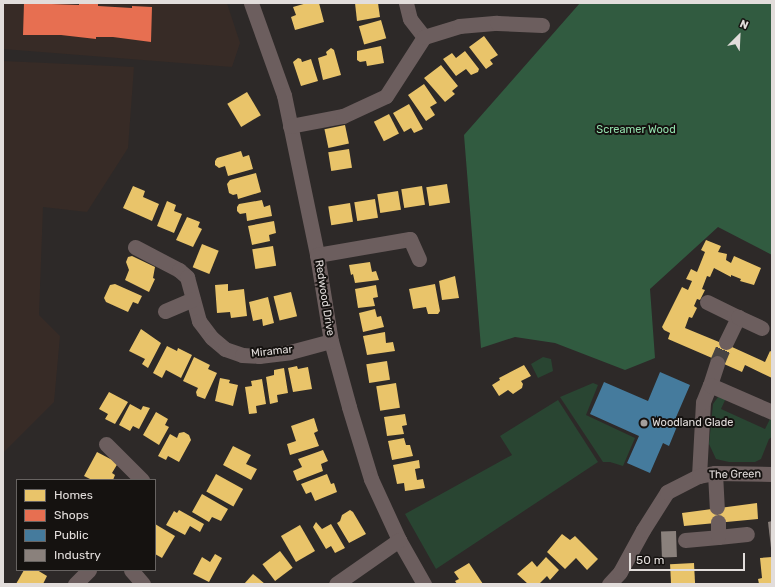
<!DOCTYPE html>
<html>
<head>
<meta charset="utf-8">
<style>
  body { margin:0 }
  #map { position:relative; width:775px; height:587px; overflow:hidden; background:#2d2928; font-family:Rubik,sans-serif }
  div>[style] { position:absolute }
  .built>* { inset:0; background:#372b26 }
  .green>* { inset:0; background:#294532 }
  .forest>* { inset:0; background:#315b40 }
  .homes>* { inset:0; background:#e9c46a; transform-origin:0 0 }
  .shops>* { inset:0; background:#e76f51 }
  .public>* { inset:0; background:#457b9d }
  .industry>* { inset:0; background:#8a817c; transform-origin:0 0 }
  .minor-tunnel>* { height:15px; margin-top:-7.5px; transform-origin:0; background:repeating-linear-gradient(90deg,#484443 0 15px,transparent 0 23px) }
  .minor>* { height:15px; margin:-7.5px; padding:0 7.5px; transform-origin:7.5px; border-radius:7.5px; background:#6c5e5e }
  .dots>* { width:11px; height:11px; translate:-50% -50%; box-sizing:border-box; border:2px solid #151210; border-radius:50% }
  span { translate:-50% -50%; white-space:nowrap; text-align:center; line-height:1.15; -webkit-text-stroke:4px #151210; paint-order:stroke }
  .park-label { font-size:11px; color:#92dfac }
  .street-label { font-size:11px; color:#e2dddb }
  .poi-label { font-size:11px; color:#e2dddb }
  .left { translate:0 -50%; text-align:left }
  .frame { position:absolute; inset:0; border:4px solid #e2dddb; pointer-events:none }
  .legend { position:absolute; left:16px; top:479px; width:140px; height:92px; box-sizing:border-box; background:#151210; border:1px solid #676361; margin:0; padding:5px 7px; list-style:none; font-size:12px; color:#e2dddb }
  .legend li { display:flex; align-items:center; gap:8px; height:20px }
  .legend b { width:20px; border:1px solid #676361 }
  .north { position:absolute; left:719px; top:16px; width:40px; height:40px; -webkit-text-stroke:3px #151210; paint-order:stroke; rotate:24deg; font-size:11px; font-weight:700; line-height:16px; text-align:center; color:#e2dddb }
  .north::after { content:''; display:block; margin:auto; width:14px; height:18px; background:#e2dddb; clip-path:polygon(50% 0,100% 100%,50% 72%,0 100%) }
  .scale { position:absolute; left:629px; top:553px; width:116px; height:18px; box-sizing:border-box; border:2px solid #e2dddb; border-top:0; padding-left:5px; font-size:12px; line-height:14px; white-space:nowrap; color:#e2dddb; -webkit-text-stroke:3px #151210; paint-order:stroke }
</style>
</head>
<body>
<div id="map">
  <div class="built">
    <div style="clip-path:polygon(3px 3px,227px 3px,240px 43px,232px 67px,3px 49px)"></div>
    <div style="clip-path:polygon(3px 61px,134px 67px,128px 148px,87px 212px,43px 207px,39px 315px,60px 336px,54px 402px,3px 453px)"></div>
  </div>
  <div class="green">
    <div style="clip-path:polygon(543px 357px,551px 359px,553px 371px,538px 378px,531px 364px)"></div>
    <div style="clip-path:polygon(593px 383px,598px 385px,586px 415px,635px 438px,623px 466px,610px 462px,603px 462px,560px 397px)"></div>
    <div style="clip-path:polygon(718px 397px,726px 398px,721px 409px,765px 429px,771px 417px,772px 418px,772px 437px,769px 439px,761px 459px,755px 462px,729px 462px,716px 459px,709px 444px,713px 404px)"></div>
    <div style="clip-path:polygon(558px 400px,598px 462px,436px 569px,405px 514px,512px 455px,500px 436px)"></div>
  </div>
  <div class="forest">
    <div style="clip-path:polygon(580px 3px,772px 3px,772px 255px,718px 227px,650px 289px,655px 358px,625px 370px,555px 343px,515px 337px,481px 348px,464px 135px)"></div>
  </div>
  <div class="homes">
    <div style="clip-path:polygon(307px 3px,319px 3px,324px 22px,295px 30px,291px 17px,296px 15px,293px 7px)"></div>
    <div style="clip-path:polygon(355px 3px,378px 3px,380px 17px,357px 21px)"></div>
    <div style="left:381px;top:20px;width:19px;height:23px;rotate:74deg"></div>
    <div style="clip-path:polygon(484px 36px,498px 55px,490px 60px,493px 64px,486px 69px,469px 47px)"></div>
    <div style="clip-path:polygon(381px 46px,384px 63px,367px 66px,366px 61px,360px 62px,357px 60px,357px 51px)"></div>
    <div style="clip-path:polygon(331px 48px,334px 50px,341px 75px,323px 80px,318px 58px,327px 55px,326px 52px)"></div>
    <div style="clip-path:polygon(465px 51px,479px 69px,478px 72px,471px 75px,466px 69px,456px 76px,443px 59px,452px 53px,456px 58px)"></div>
    <div style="clip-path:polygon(298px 58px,301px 59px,302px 62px,311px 59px,318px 81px,301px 86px,293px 62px)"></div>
    <div style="clip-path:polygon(441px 65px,458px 86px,452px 91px,455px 94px,445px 102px,424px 78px)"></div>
    <div style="clip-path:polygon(424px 84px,437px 103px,430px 107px,435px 115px,426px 121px,408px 95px)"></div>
    <div style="left:247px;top:92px;width:27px;height:23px;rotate:59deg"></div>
    <div style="clip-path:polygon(409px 104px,423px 129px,414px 133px,411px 128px,404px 132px,393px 113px)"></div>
    <div style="left:389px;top:114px;width:22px;height:17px;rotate:63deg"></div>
    <div style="left:345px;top:125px;width:19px;height:21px;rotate:78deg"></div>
    <div style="left:349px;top:149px;width:19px;height:21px;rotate:81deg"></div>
    <div style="clip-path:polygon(241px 151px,243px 157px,249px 155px,253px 169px,228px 176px,225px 166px,219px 168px,215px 165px,215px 161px,217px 158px)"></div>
    <div style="clip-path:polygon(256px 173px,261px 192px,238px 199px,237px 194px,233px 195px,229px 193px,227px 184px,230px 180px)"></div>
    <div style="left:447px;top:184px;width:19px;height:21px;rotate:81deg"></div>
    <div style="clip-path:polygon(133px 186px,145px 191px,143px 197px,159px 204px,152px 221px,123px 208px)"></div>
    <div style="left:422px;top:186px;width:19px;height:21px;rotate:81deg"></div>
    <div style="left:398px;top:191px;width:19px;height:21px;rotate:81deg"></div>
    <div style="left:375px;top:199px;width:19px;height:21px;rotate:81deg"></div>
    <div style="clip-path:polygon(262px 200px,264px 207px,270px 205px,272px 216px,247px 221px,246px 213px,240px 214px,237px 211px,237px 207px,239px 204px)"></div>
    <div style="clip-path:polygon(167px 201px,176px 205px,174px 211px,182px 214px,174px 233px,157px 226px)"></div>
    <div style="left:350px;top:203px;width:19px;height:22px;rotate:81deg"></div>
    <div style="clip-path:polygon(187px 217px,200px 222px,198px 227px,202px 229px,193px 247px,176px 240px)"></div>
    <div style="clip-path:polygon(274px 221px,276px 233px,269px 235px,270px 241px,252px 245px,248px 226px)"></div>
    <div style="clip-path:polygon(706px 240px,721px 246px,718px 252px,727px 254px,726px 260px,731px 263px,734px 256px,761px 268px,754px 285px,740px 281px,741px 279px,731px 275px,731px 277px,714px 268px,710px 277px,707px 276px,702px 289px,705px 290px,700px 300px,697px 299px,694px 306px,697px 308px,692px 318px,689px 317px,685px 328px,719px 342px,720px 340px,733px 345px,732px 347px,765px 362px,770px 351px,772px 352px,772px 378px,745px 365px,742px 372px,724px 364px,723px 367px,712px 358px,668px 339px,670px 333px,664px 330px,662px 327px,682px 287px,688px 290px,692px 281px,686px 279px,691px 269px,697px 272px,705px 252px,701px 250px)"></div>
    <div style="left:202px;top:244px;width:18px;height:25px;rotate:22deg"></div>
    <div style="left:273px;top:246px;width:20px;height:21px;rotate:81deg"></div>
    <div style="clip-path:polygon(132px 256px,155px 267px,153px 278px,155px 279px,149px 292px,125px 280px,129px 270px,126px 262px,128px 257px)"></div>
    <div style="clip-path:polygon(370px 262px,372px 272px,376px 271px,379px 280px,355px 283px,353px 274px,351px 275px,349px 265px)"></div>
    <div style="clip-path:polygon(455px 276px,459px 298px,442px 300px,439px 281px)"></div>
    <div style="clip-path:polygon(115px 284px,142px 296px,138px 304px,133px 302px,128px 312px,106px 302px,104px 298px,110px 285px)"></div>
    <div style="clip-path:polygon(228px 284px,228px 291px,244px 289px,247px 316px,231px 318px,230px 312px,217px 313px,215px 285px)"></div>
    <div style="clip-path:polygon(435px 284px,440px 311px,438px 314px,428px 314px,426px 307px,413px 309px,409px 289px)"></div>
    <div style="clip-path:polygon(376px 285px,378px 297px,373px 298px,375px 306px,358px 308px,355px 289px)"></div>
    <div style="left:291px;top:292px;width:25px;height:18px;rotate:76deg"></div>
    <div style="clip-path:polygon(268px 297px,274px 323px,263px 326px,262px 319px,253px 321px,249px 302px)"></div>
    <div style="clip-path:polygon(375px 309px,377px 317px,381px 316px,384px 327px,363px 332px,359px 313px)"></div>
    <div style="clip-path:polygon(141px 329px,161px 343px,148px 368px,142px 364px,145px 359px,129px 351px)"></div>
    <div style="clip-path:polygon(385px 332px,386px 343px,393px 342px,395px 351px,367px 355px,363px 336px)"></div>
    <div style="clip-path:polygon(167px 346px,177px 351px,178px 348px,192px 355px,181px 378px,166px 370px,162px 378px,153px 373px)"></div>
    <div style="clip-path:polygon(194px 357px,210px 365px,208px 369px,217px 373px,205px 399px,197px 396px,196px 392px,198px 388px,183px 381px)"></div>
    <div style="left:387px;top:361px;width:19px;height:21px;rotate:81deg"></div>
    <div style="clip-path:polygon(524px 365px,531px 376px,521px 381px,523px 384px,522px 388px,513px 394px,508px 390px,499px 396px,492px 385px,500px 380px,499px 378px)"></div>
    <div style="clip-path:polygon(297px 366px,298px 369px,308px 367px,312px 389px,293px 392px,288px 368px)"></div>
    <div style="clip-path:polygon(284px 368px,288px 393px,277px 395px,278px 402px,270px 404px,266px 377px,274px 375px,274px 370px)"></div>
    <div style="clip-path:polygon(220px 378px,230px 380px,229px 383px,238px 385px,233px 406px,215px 401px)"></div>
    <div style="clip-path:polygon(262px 379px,266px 404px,256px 406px,257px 413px,249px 414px,245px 387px,252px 386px,251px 381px)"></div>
    <div style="left:396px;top:383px;width:25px;height:20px;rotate:81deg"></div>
    <div style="clip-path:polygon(109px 392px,128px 402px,115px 424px,105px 419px,108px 414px,99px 409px)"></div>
    <div style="clip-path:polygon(130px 404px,141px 410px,143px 406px,150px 408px,139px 429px,133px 426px,130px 431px,119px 425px)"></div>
    <div style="clip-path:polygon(156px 412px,168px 419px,165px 425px,169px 427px,159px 445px,143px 435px)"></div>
    <div style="clip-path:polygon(405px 414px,407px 425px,402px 426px,404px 434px,387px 436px,384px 417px)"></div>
    <div style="clip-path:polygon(314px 418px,318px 431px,314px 433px,319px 446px,290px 455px,287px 444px,296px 441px,291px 426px)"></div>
    <div style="clip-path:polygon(184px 432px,189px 435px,191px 440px,179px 462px,168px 456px,166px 460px,158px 456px,170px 434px,177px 438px,179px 433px)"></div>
    <div style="clip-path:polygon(404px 438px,406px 445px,410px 445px,413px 456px,392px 460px,388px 441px)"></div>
    <div style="clip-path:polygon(233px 446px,251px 455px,246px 464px,257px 469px,251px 480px,223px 465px)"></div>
    <div style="clip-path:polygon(323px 450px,328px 461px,321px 464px,323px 471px,297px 481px,293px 471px,302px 467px,298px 459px)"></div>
    <div style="clip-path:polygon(97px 452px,118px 463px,112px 473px,115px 475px,113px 480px,92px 480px,84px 476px)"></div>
    <div style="clip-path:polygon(419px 460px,420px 468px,415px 469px,417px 480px,423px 479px,425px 488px,405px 491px,404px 483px,397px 484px,393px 465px)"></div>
    <div style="left:216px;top:474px;width:31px;height:20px;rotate:29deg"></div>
    <div style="clip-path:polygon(327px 474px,331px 484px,334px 483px,337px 492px,315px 501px,311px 492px,306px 494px,301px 484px)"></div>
    <div style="clip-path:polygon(202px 494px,228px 509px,221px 521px,212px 517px,209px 522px,192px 512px)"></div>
    <div style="clip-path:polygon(757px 503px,758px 519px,684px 526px,682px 513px)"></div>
    <div style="clip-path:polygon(179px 510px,204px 524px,200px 532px,190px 526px,185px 535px,166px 525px,174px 511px,177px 513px)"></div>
    <div style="clip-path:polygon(350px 510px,353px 512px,366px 534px,349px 543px,337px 523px,340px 521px,342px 515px)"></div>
    <div style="clip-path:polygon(316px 522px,322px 529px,331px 524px,345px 548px,335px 553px,331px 546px,326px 549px,313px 527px)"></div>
    <div style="clip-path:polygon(155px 524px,175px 536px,162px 558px,155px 554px)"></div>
    <div style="left:300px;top:525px;width:30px;height:22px;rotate:60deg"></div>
    <div style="clip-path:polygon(562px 534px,570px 540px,575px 536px,598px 559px,587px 570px,576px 558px,565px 569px,547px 552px)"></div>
    <div style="left:280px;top:551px;width:21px;height:22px;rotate:53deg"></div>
    <div style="clip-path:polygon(215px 554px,222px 558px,209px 582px,193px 574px,202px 557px,210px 562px)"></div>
    <div style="clip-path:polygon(546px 557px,559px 570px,550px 580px,547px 576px,539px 584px,528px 584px,517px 574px,532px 561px,537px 567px)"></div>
    <div style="clip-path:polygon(772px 557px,772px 584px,759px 584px,758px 579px,762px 578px,760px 558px)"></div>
    <div style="clip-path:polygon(469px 563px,483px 584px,457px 584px,455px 581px,459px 579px,454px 572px)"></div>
    <div style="left:694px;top:563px;width:21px;height:24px;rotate:87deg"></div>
    <div style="clip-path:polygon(24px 570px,37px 570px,47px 576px,43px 584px,16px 584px)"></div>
    <div style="clip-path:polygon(253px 574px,265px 584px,244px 584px)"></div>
  </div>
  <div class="shops">
    <div style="clip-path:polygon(24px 3px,79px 5px,79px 3px,98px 4px,98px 6px,132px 8px,132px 6px,152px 7px,151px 42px,113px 37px,96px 37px,96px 39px,61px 35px,23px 35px)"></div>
  </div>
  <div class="public">
    <div style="clip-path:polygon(660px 372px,690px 385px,674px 422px,678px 424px,669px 446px,663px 443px,650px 473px,627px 463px,639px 436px,590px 414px,604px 382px,648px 401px)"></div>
  </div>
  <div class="industry">
    <div style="clip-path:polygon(772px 521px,772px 548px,771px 548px,768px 522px)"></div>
    <div style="left:676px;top:531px;width:26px;height:15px;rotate:88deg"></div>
  </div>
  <div class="minor-tunnel">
    <div style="left:717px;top:363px;width:23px;rotate:-67deg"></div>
  </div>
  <div class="minor">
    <div style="left:251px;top:3px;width:98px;rotate:70.3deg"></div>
    <div style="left:284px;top:95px;width:163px;rotate:78.3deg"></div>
    <div style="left:317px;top:255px;width:87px;rotate:80.8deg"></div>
    <div style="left:331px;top:341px;width:68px;rotate:74.7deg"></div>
    <div style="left:349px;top:407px;width:75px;rotate:73deg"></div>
    <div style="left:371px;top:479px;width:67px;rotate:65.3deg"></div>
    <div style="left:399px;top:540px;width:51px;rotate:60.4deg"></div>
    <div style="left:406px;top:3px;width:16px;rotate:76deg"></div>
    <div style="left:410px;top:19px;width:23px;rotate:52deg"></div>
    <div style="left:290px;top:126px;width:54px;rotate:-10.7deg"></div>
    <div style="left:343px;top:116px;width:47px;rotate:-24.9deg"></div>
    <div style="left:386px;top:96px;width:70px;rotate:-57.2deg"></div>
    <div style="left:424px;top:37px;width:37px;rotate:-17deg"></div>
    <div style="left:459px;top:26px;width:38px;rotate:-5deg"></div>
    <div style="left:497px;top:23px;width:45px;rotate:2.5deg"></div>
    <div style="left:135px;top:247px;width:50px;rotate:27.6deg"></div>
    <div style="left:179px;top:270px;width:11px;rotate:41deg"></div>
    <div style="left:187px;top:277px;width:46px;rotate:74.7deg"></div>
    <div style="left:199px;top:321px;width:21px;rotate:53deg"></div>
    <div style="left:212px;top:338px;width:17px;rotate:40deg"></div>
    <div style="left:225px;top:349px;width:18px;rotate:19deg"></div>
    <div style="left:242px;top:355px;width:17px;rotate:3deg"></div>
    <div style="left:259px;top:356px;width:31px;rotate:-7deg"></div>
    <div style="left:290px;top:352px;width:42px;rotate:-15deg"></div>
    <div style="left:317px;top:255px;width:94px;rotate:-9.8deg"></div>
    <div style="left:410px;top:239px;width:22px;rotate:66deg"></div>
    <div style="left:707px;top:302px;width:34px;rotate:26deg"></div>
    <div style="left:165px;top:311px;width:30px;rotate:-23deg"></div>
    <div style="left:726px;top:342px;width:28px;rotate:-64deg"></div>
    <div style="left:738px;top:317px;width:26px;rotate:25deg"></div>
    <div style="left:710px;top:385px;width:23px;rotate:-72deg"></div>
    <div style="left:106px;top:444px;width:51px;rotate:45deg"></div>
    <div style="left:715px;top:473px;width:34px;rotate:87deg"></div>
    <div style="left:699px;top:476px;width:74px;rotate:-86.9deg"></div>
    <div style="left:703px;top:402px;width:18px;rotate:-68deg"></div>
    <div style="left:710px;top:385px;width:68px;rotate:23.5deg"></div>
    <div style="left:718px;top:537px;width:29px;rotate:-6deg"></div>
    <div style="left:685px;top:540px;width:33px;rotate:-5deg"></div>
    <div style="left:718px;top:537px;width:15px;rotate:-90deg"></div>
    <div style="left:131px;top:570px;width:18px;rotate:49deg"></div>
    <div style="left:75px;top:584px;width:20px;rotate:-45deg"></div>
    <div style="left:336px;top:584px;width:77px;rotate:-34.9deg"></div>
    <div style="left:609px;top:584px;width:16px;rotate:-47deg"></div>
    <div style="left:620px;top:572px;width:48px;rotate:-61.3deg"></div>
    <div style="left:643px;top:530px;width:45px;rotate:-57.7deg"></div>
    <div style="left:667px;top:492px;width:36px;rotate:-27deg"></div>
    <div style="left:699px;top:476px;width:16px;rotate:-11deg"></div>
    <div style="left:715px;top:473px;width:57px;rotate:1deg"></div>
  </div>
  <div class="dots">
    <div style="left:644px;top:423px;background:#a39e9c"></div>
  </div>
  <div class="park-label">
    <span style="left:636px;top:130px">Screamer Wood</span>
  </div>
  <div class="street-label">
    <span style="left:324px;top:298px;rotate:81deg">Redwood Drive</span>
    <span style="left:272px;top:352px;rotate:-6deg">Miramar</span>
    <span style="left:735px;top:475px;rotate:-1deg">The Green</span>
  </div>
  <div class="poi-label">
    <span class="left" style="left:652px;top:423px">Woodland Glade</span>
  </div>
  <div class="frame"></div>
  <ul class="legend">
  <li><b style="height:11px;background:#e9c46a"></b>Homes</li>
  <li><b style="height:11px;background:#e76f51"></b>Shops</li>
  <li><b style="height:11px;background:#457b9d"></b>Public</li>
  <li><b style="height:11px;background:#8a817c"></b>Industry</li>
  </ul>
  <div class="north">N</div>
  <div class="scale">50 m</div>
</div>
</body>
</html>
